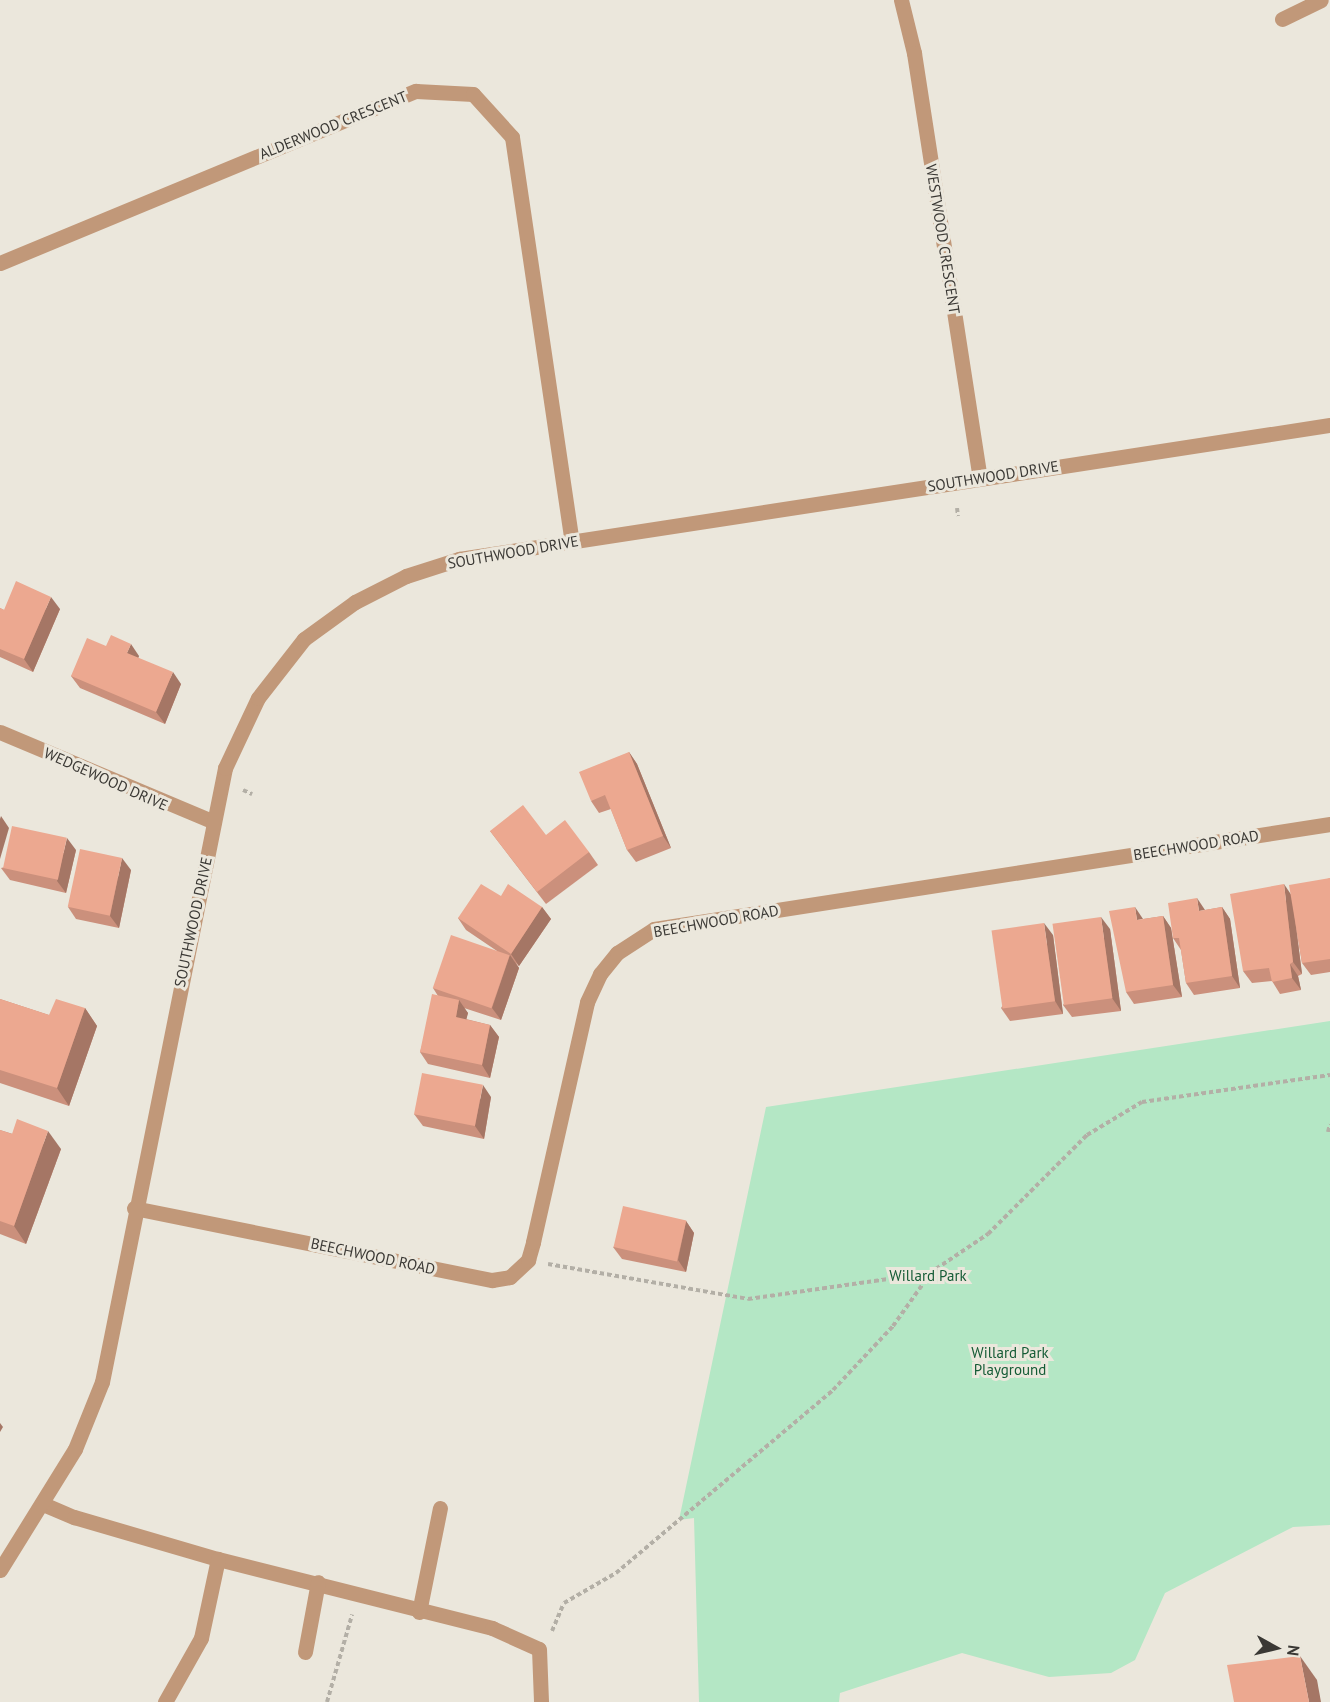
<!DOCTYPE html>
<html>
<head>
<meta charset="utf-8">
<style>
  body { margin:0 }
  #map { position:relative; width:1330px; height:1702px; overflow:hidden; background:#ebe7dc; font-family:"PT Sans",sans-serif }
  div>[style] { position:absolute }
  .green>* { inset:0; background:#b4e7c5 }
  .path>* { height:4px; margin-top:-2px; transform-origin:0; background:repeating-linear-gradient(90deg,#b3afa6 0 4.5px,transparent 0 7.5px) }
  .minor>* { height:15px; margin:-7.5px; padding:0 7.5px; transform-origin:7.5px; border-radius:7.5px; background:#c19879 }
  .wall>* { inset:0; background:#cb907c }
  .shaded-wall>* { inset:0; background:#a57665 }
  .building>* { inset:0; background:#eca890; transform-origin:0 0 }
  span { translate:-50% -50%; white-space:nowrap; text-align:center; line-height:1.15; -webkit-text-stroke:6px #ebe7dc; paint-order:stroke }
  .street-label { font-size:15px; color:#3a3834 }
  .park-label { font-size:15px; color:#145b35 }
  .north { position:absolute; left:1246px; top:1618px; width:60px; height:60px; -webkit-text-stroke:4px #ebe7dc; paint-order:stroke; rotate:98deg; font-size:16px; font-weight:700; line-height:24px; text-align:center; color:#3a3834 }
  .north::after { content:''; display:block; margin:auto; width:21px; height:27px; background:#3a3834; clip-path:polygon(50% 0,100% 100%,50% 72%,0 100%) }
</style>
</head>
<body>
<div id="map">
  <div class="green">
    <div style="clip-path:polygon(1330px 1021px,1330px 1525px,1293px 1527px,1165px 1593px,1135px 1660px,1111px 1673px,1049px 1677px,962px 1653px,840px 1693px,839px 1702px,699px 1702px,694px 1518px,679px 1520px,766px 1107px)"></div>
  </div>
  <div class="path">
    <div style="left:957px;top:508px;width:8px;rotate:83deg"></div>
    <div style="left:243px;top:790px;width:10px;rotate:24deg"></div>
    <div style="left:1328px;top:1132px;width:8px;rotate:-76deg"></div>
    <div style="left:548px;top:1264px;width:203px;rotate:9.9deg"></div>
    <div style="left:748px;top:1299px;width:184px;rotate:-8.1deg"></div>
    <div style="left:930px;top:1273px;width:70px;rotate:-33.9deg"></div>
    <div style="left:988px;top:1234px;width:140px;rotate:-45deg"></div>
    <div style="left:1087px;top:1135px;width:64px;rotate:-31deg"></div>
    <div style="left:1142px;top:1102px;width:190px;rotate:-8.2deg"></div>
    <div style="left:552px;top:1631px;width:30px;rotate:-67deg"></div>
    <div style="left:564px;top:1603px;width:60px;rotate:-30deg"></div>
    <div style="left:616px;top:1573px;width:284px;rotate:-40.1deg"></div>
    <div style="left:833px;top:1390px;width:88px;rotate:-46.8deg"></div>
    <div style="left:893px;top:1326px;width:64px;rotate:-54.6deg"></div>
    <div style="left:327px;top:1702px;width:91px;rotate:-74deg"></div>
  </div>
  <div class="minor">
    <div style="left:901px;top:0;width:55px;rotate:76.2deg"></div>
    <div style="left:914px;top:53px;width:430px;rotate:81.2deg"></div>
    <div style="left:1282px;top:19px;width:43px;rotate:-26deg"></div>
    <div style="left:0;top:263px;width:450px;rotate:-22.5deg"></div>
    <div style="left:416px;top:91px;width:57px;rotate:3deg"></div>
    <div style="left:473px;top:94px;width:58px;rotate:47.8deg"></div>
    <div style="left:512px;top:137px;width:408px;rotate:81.6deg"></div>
    <div style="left:0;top:732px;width:232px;rotate:22.8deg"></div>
    <div style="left:134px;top:1208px;width:365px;rotate:11.4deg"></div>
    <div style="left:492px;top:1280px;width:18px;rotate:-9deg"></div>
    <div style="left:510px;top:1277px;width:25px;rotate:-43deg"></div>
    <div style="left:528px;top:1260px;width:19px;rotate:-74deg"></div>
    <div style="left:533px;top:1242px;width:246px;rotate:-77.3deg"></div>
    <div style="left:587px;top:1002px;width:31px;rotate:-65deg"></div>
    <div style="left:600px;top:974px;width:27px;rotate:-51deg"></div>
    <div style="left:617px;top:953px;width:44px;rotate:-33deg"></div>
    <div style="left:654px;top:929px;width:684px;rotate:-8.83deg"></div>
    <div style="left:43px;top:1504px;width:34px;rotate:23deg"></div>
    <div style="left:74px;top:1517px;width:150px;rotate:16.3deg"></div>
    <div style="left:218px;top:1559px;width:283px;rotate:14.1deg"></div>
    <div style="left:492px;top:1628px;width:51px;rotate:24.1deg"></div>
    <div style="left:539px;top:1649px;width:53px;rotate:87.8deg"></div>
    <div style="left:0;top:1570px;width:142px;rotate:-58.2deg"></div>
    <div style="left:75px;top:1449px;width:72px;rotate:-68.1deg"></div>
    <div style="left:102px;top:1382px;width:626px;rotate:-78.67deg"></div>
    <div style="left:225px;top:768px;width:77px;rotate:-64.8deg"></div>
    <div style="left:258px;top:698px;width:75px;rotate:-52.1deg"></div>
    <div style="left:304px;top:639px;width:63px;rotate:-36deg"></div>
    <div style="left:355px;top:602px;width:57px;rotate:-27deg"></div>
    <div style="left:406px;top:576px;width:56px;rotate:-17.8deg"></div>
    <div style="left:459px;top:559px;width:881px;rotate:-8.75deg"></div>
    <div style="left:419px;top:1612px;width:106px;rotate:-78.6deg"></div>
    <div style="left:305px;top:1652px;width:71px;rotate:-79.5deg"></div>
    <div style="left:165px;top:1702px;width:73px;rotate:-60.6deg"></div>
    <div style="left:201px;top:1638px;width:81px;rotate:-77.9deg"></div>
  </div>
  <div class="wall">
    <div style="clip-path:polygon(0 608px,4px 610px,60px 609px,33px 672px,0 657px)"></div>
    <div style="clip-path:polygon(106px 646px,139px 656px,138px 658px,181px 684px,165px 724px,80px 688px,71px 676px)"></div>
    <div style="clip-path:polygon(629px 752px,637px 764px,671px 848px,636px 862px,627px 850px,611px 809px,599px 813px,591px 801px)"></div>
    <div style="clip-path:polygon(490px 831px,546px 835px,589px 852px,598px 865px,546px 904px)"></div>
    <div style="clip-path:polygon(76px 850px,66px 893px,10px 880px,1px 868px)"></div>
    <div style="clip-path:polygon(131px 870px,119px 928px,76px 919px,68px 907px)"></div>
    <div style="clip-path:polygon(1330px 878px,1330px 972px,1311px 975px,1302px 963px,1296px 926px,1302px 974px,1298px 976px,1301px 990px,1280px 994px,1272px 981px,1252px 983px,1243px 971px,1291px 894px)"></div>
    <div style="clip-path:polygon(501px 896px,542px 907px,551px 919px,519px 966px,516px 963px,519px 968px,501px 1020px,464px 1008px,468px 1013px,466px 1019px,490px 1025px,499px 1037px,490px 1078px,428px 1064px,420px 1052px,438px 996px,433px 988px,497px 951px,466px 930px,458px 918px)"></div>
    <div style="clip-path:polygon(1222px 907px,1230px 919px,1240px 988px,1194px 995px,1186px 983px,1181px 950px,1173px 938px,1205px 910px)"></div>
    <div style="clip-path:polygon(1163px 916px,1171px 928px,1182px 997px,1134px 1004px,1126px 992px,1143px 919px)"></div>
    <div style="clip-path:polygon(1110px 929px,1121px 1011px,1072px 1017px,1063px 1005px)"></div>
    <div style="clip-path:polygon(1053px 935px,1063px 1014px,1010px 1021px,1001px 1008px)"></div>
    <div style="clip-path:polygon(0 999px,49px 1015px,85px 1008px,97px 1026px,69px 1106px,0 1083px)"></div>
    <div style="clip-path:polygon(491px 1097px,484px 1139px,423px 1126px,414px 1114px)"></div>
    <div style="clip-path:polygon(0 1130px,61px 1149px,26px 1244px,0 1234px)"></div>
    <div style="clip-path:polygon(686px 1221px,694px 1233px,686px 1272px,622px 1259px,613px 1247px)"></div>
  </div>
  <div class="shaded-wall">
    <div style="clip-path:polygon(51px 597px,60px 609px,33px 672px,24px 659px)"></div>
    <div style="clip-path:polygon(131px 644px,139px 656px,135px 665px,127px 653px)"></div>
    <div style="clip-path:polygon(173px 672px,181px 684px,165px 724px,156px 712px)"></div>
    <div style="clip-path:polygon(629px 752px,637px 764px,671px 848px,663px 836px)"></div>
    <div style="clip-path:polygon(1px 816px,9px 828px,0 859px,0 819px)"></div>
    <div style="clip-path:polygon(67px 838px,76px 850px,66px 893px,57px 881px)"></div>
    <div style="clip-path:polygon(122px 858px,131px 870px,119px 928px,110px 916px)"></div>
    <div style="clip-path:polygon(1284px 884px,1292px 896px,1302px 974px,1293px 962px)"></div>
    <div style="clip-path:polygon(1197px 898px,1205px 910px,1199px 911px)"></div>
    <div style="clip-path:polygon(542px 907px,551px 919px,519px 966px,511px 954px)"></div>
    <div style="clip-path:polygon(1135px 907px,1143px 919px,1137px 920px)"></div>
    <div style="clip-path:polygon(1222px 907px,1230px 919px,1240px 988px,1232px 976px)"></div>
    <div style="clip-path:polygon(1163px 916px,1171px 928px,1182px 997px,1173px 985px)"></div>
    <div style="clip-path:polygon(1101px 917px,1110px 929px,1121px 1011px,1112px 998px)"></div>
    <div style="clip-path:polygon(1044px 923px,1053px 935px,1063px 1014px,1055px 1001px)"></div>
    <div style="clip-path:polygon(510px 955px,519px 968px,501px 1020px,492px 1008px)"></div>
    <div style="clip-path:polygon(1290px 964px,1298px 976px,1301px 990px,1292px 978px)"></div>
    <div style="clip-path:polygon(459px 1000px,468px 1013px,464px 1029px,456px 1017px)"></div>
    <div style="clip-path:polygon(85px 1008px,97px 1026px,69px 1106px,57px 1088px)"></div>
    <div style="clip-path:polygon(490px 1025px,499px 1037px,490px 1078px,482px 1065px)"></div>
    <div style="clip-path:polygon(483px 1085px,491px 1097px,484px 1139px,475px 1126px)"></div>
    <div style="clip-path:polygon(48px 1131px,61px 1149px,26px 1244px,14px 1226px)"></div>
    <div style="clip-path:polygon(686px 1221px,694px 1233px,686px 1272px,678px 1260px)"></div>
    <div style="clip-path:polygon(0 1423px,3px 1427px,0 1432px)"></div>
    <div style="clip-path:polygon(1300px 1656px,1317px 1680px,1321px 1702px,1309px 1702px)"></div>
  </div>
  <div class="building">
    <div style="clip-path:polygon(16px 581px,51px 597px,24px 659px,0 649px,0 608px,4px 610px)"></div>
    <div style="clip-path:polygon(111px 635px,131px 644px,127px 653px,173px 672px,156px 712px,71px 676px,87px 638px,106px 646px)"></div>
    <div style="clip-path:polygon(629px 752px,663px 836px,627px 850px,605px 795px,591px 801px,579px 772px)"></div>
    <div style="clip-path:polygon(523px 805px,546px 835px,565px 820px,589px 852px,537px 892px,490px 831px)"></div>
    <div style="left:12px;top:826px;width:56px;height:43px;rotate:12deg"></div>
    <div style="left:80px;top:849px;width:43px;height:59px;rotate:12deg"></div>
    <div style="clip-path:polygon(1330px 878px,1330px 959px,1302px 963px,1289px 885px)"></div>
    <div style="clip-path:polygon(481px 884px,501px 896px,508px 884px,542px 907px,511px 954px,458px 918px)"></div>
    <div style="clip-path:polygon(1284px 884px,1293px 962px,1290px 964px,1292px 978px,1272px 982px,1269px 968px,1243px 971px,1230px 894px)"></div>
    <div style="clip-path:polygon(1197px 898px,1199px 911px,1222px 907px,1232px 976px,1186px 983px,1179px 938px,1173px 938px,1168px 903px)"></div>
    <div style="clip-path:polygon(1135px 907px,1137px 920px,1163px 916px,1173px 985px,1126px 992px,1109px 911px)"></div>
    <div style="left:1101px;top:917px;width:82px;height:49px;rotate:82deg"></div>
    <div style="left:1044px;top:923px;width:79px;height:53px;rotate:82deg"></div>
    <div style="left:451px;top:935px;width:62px;height:56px;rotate:19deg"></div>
    <div style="clip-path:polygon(432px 994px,459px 1000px,456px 1017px,490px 1025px,482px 1065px,420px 1052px)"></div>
    <div style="clip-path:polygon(0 999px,49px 1015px,56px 999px,85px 1008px,57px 1088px,0 1070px)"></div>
    <div style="left:422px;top:1073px;width:62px;height:42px;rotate:11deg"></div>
    <div style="clip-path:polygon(17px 1119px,48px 1131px,14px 1226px,0 1221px,0 1130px,12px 1134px)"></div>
    <div style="left:623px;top:1206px;width:65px;height:42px;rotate:13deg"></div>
    <div style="clip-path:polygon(1300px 1656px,1309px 1702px,1234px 1702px,1227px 1665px)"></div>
  </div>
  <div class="street-label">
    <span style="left:333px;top:125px;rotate:-22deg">ALDERWOOD CRESCENT</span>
    <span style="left:943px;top:239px;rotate:81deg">WESTWOOD CRESCENT</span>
    <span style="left:993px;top:476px;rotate:-9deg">SOUTHWOOD DRIVE</span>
    <span style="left:513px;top:552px;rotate:-10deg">SOUTHWOOD DRIVE</span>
    <span style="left:106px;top:779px;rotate:24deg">WEDGEWOOD DRIVE</span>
    <span style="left:1196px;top:845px;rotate:-9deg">BEECHWOOD ROAD</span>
    <span style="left:716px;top:921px;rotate:-10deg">BEECHWOOD ROAD</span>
    <span style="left:193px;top:922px;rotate:-78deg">SOUTHWOOD DRIVE</span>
    <span style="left:373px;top:1256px;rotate:12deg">BEECHWOOD ROAD</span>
  </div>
  <div class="park-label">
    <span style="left:928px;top:1276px">Willard Park</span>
    <span style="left:1010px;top:1361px">Willard Park<br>Playground</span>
  </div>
  <div class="north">N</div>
</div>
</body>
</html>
